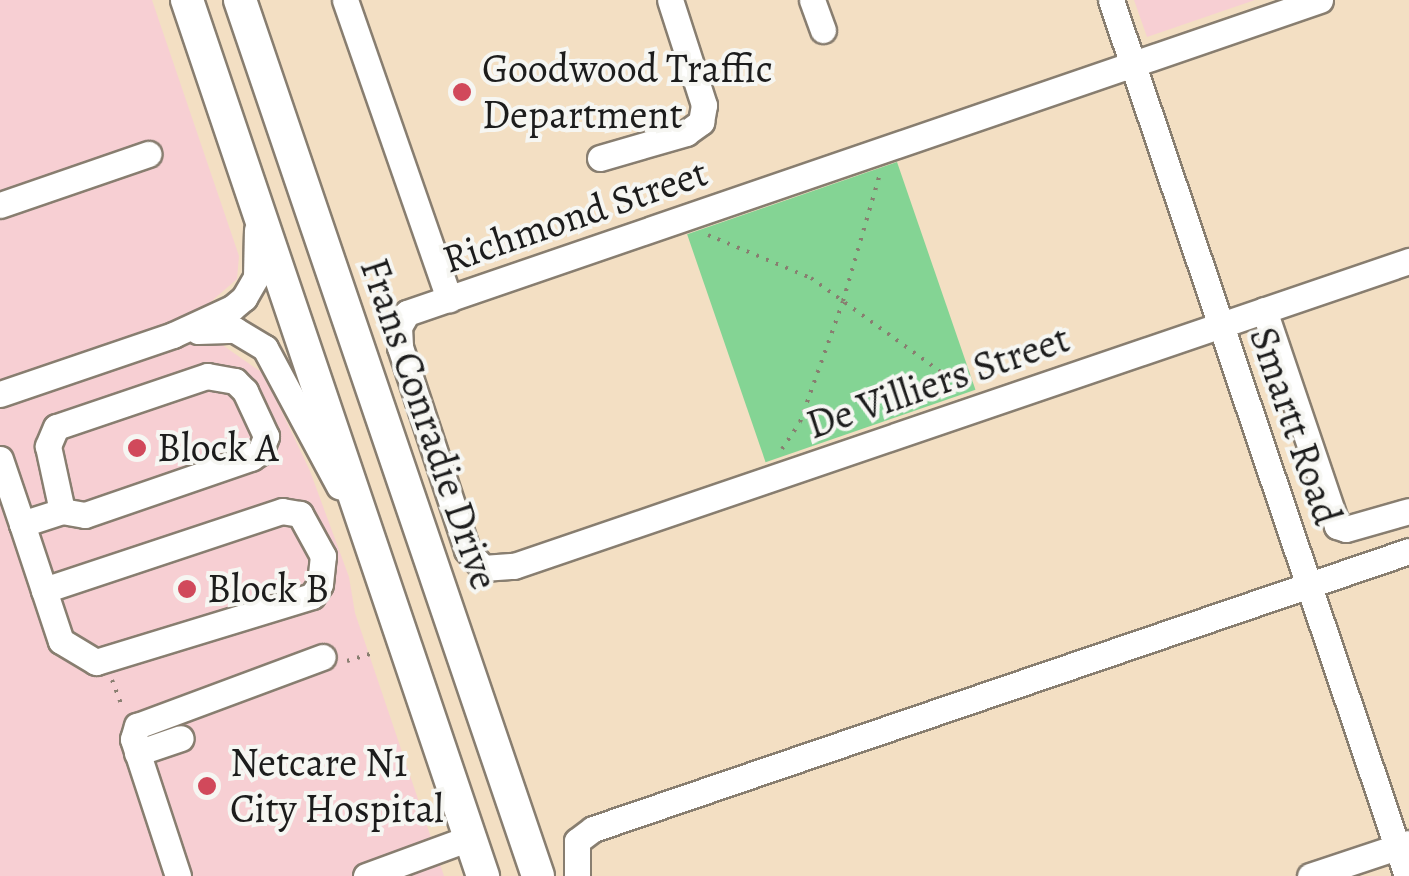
<!DOCTYPE html>
<html>
<head>
<meta charset="utf-8">
<style>
  body { margin:0 }
  #map { position:relative; width:1409px; height:876px; overflow:hidden; background:#f3dfc3; font-family:Alegreya,serif }
  div>[style] { position:absolute }
  .built>* { inset:0; background:#f7cfd3 }
  .green>* { inset:0; background:#84d494; transform-origin:0 0 }
  .path>* { height:4px; margin-top:-2px; transform-origin:0; background:repeating-linear-gradient(90deg,#887e70 0 2.5px,transparent 0 10.5px) }
  .roads { filter:drop-shadow(2px 0 #887e70) drop-shadow(-2px 0 #887e70) drop-shadow(0 2px #887e70) drop-shadow(0 -2px #887e70) }
  .minor>* { height:25px; margin:-12.5px; padding:0 12.5px; transform-origin:12.5px; border-radius:12.5px; background:#fff }
  .major>* { height:32px; margin:-16px; padding:0 16px; transform-origin:16px; border-radius:16px; background:#fff }
  .dots>* { width:28px; height:28px; translate:-50% -50%; box-sizing:border-box; border:5px solid #f6f6f2; border-radius:50% }
  span { translate:-50% -50%; white-space:nowrap; text-align:center; line-height:1.15; -webkit-text-stroke:8px #f6f6f2; paint-order:stroke }
  .poi-label { font-size:40px; color:#1c1c1c }
  .left { translate:0 -50%; text-align:left }
  .street-label { font-size:40px; color:#1c1c1c }
</style>
</head>
<body>
<div id="map">
  <div class="built">
    <div style="clip-path:polygon(0 0,152px 0,239px 256px,237px 279px,206px 306px,221px 344px,264px 374px,310px 471px,349px 577px,355px 613px,444px 876px,0 876px)"></div>
    <div style="clip-path:polygon(1134px 0,1255px 0,1147px 37px)"></div>
  </div>
  <div class="green">
    <div style="left:897px;top:162px;width:241px;height:222px;rotate:71deg"></div>
  </div>
  <div class="path">
    <div style="left:708px;top:235px;width:112px;rotate:22.7deg"></div>
    <div style="left:811px;top:278px;width:184px;rotate:35.9deg"></div>
    <div style="left:782px;top:449px;width:32px;rotate:-56deg"></div>
    <div style="left:800px;top:422px;width:128px;rotate:-70.4deg"></div>
    <div style="left:843px;top:301px;width:129px;rotate:-73.8deg"></div>
    <div style="left:347px;top:661px;width:30px;rotate:-17deg"></div>
    <div style="left:112px;top:680px;width:31px;rotate:69deg"></div>
  </div>
  <div class="roads">
    <div class="minor">
      <div style="left:345px;top:0;width:317px;rotate:70.8deg"></div>
      <div style="left:812px;top:0;width:32px;rotate:70deg"></div>
      <div style="left:1111px;top:0;width:925px;rotate:71.33deg"></div>
      <div style="left:1320px;top:0;width:965px;rotate:161.08deg"></div>
      <div style="left:407px;top:313px;width:16px;rotate:120deg"></div>
      <div style="left:399px;top:327px;width:20px;rotate:87deg"></div>
      <div style="left:400px;top:347px;width:214px;rotate:71.7deg"></div>
      <div style="left:467px;top:550px;width:24px;rotate:48deg"></div>
      <div style="left:483px;top:568px;width:31px;rotate:-4deg"></div>
      <div style="left:514px;top:566px;width:946px;rotate:-18.82deg"></div>
      <div style="left:600px;top:158px;width:90px;rotate:-16.2deg"></div>
      <div style="left:686px;top:133px;width:19px;rotate:-36deg"></div>
      <div style="left:701px;top:122px;width:17px;rotate:-80deg"></div>
      <div style="left:704px;top:105px;width:110px;rotate:-107.9deg"></div>
      <div style="left:0;top:205px;width:157px;rotate:-19deg"></div>
      <div style="left:1264px;top:310px;width:228px;rotate:71.3deg"></div>
      <div style="left:1337px;top:526px;width:9px;rotate:18deg"></div>
      <div style="left:1346px;top:529px;width:66px;rotate:-15.9deg"></div>
      <div style="left:198px;top:331px;width:37px;rotate:-2deg"></div>
      <div style="left:235px;top:330px;width:35px;rotate:31deg"></div>
      <div style="left:265px;top:348px;width:157px;rotate:61.8deg"></div>
      <div style="left:0;top:394px;width:183px;rotate:-18.8deg"></div>
      <div style="left:173px;top:335px;width:65px;rotate:-24.6deg"></div>
      <div style="left:232px;top:308px;width:16px;rotate:-40deg"></div>
      <div style="left:244px;top:298px;width:24px;rotate:-60deg"></div>
      <div style="left:256px;top:277px;width:47px;rotate:-88.8deg"></div>
      <div style="left:0;top:459px;width:69px;rotate:71.3deg"></div>
      <div style="left:22px;top:524px;width:123px;rotate:71.6deg"></div>
      <div style="left:61px;top:641px;width:41px;rotate:31deg"></div>
      <div style="left:96px;top:662px;width:226px;rotate:-17deg"></div>
      <div style="left:312px;top:596px;width:14px;rotate:-56deg"></div>
      <div style="left:320px;top:584px;width:28px;rotate:-84deg"></div>
      <div style="left:323px;top:556px;width:48px;rotate:-118.7deg"></div>
      <div style="left:300px;top:514px;width:18px;rotate:-171deg"></div>
      <div style="left:282px;top:511px;width:251px;rotate:161.6deg"></div>
      <div style="left:22px;top:524px;width:42px;rotate:-18deg"></div>
      <div style="left:62px;top:511px;width:23px;rotate:10deg"></div>
      <div style="left:85px;top:515px;width:176px;rotate:-19deg"></div>
      <div style="left:251px;top:458px;width:11px;rotate:-34deg"></div>
      <div style="left:260px;top:452px;width:17px;rotate:-69deg"></div>
      <div style="left:266px;top:436px;width:50px;rotate:-115deg"></div>
      <div style="left:245px;top:391px;width:14px;rotate:-135deg"></div>
      <div style="left:235px;top:381px;width:28px;rotate:-170deg"></div>
      <div style="left:207px;top:376px;width:159px;rotate:161.3deg"></div>
      <div style="left:56px;top:427px;width:21px;rotate:113deg"></div>
      <div style="left:48px;top:446px;width:66px;rotate:77.8deg"></div>
      <div style="left:137px;top:753px;width:46px;rotate:-18.8deg"></div>
      <div style="left:178px;top:876px;width:144px;rotate:-108.2deg"></div>
      <div style="left:133px;top:739px;width:14px;rotate:-73deg"></div>
      <div style="left:137px;top:726px;width:198px;rotate:-20.4deg"></div>
      <div style="left:366px;top:876px;width:111px;rotate:-20.1deg"></div>
      <div style="left:577px;top:876px;width:35px;rotate:-90deg"></div>
      <div style="left:577px;top:841px;width:20px;rotate:-37deg"></div>
      <div style="left:593px;top:829px;width:862px;rotate:-18.81deg"></div>
      <div style="left:1310px;top:876px;width:104px;rotate:-18.4deg"></div>
    </div>
    <div class="major">
      <div style="left:187px;top:0;width:925px;rotate:71.33deg"></div>
      <div style="left:240px;top:0;width:925px;rotate:71.21deg"></div>
    </div>
  </div>
  <div class="dots">
    <div style="left:462px;top:92px;background:#d1495b"></div>
    <div style="left:137px;top:448px;background:#d1495b"></div>
    <div style="left:187px;top:589px;background:#d1495b"></div>
    <div style="left:207px;top:786px;background:#d1495b"></div>
  </div>
  <div class="poi-label">
    <span class="left" style="left:482px;top:92px">Goodwood Traffic<br>Department</span>
    <span class="left" style="left:157px;top:448px">Block A</span>
    <span class="left" style="left:207px;top:589px">Block B</span>
    <span class="left" style="left:230px;top:786px">Netcare N1<br>City Hospital</span>
  </div>
  <div class="street-label">
    <span style="left:575px;top:216px;rotate:-19deg">Richmond Street</span>
    <span style="left:938px;top:382px;rotate:-19deg">De Villiers Street</span>
    <span style="left:429px;top:424px;rotate:71deg">Frans Conradie Drive</span>
    <span style="left:1295px;top:426px;rotate:71deg">Smartt Road</span>
  </div>
</div>
</body>
</html>
